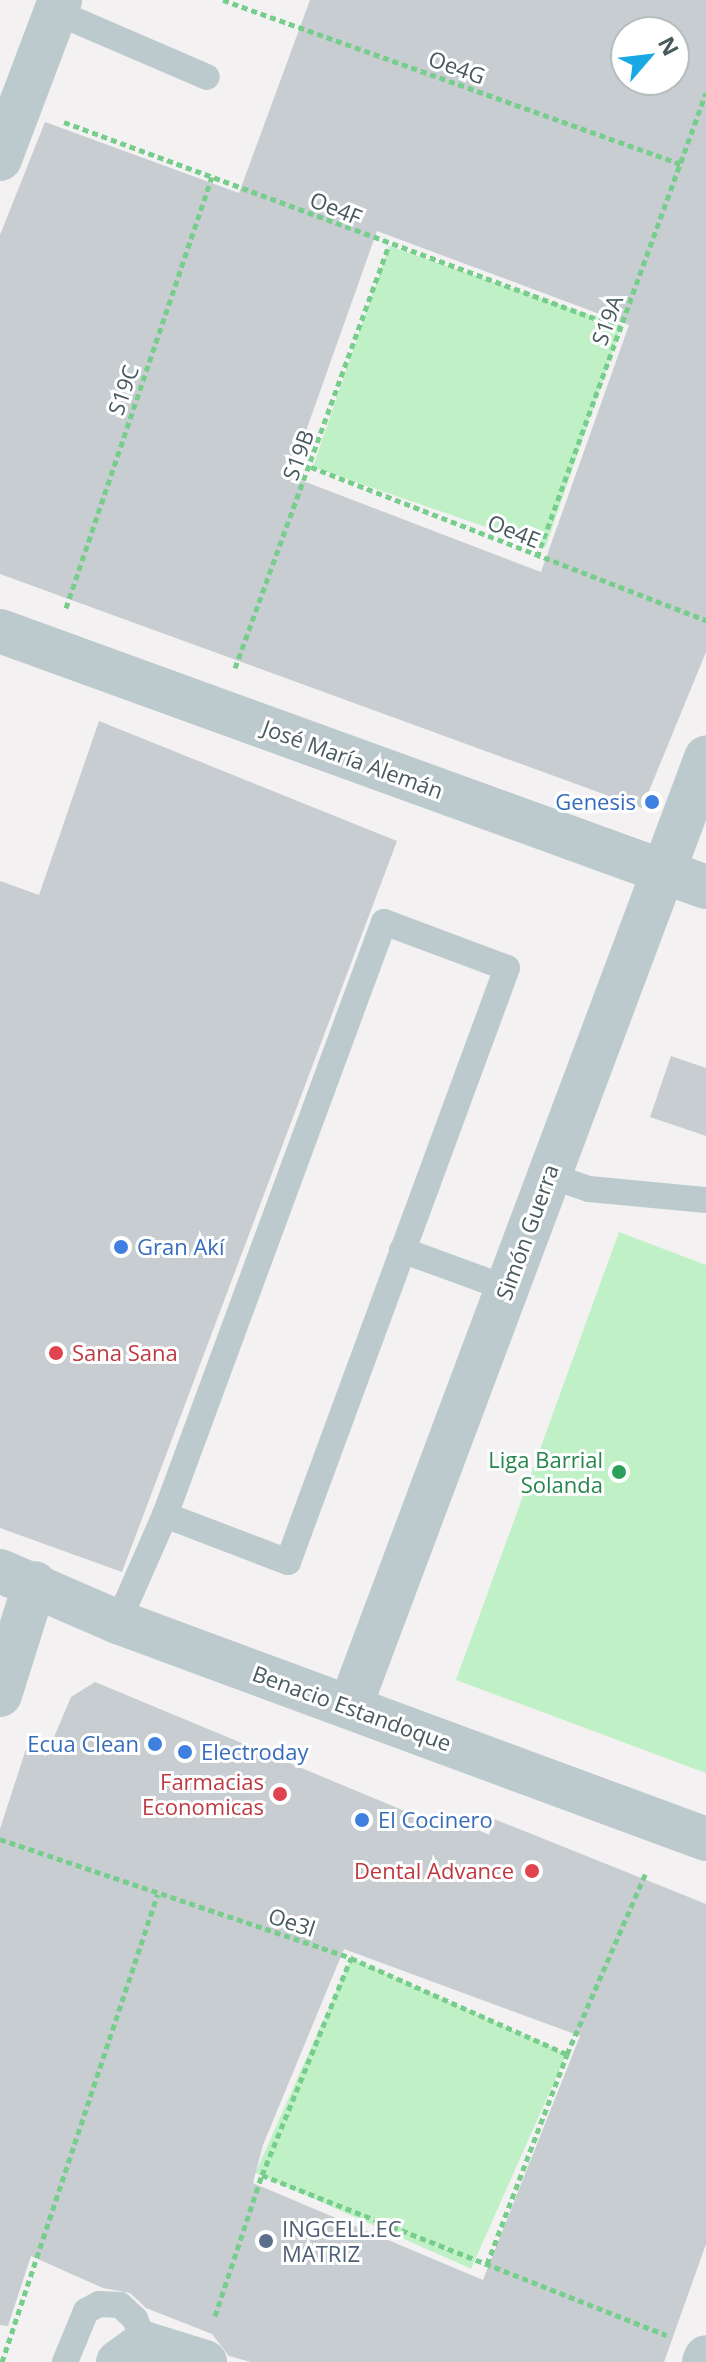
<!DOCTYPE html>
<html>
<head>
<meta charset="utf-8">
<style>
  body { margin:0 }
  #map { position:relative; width:706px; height:2362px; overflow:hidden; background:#f3f1f1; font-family:"Open Sans",sans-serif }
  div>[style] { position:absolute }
  .green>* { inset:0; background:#c0f0c5; transform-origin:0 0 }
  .building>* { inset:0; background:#c7cdd0 }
  .path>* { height:5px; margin-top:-2.5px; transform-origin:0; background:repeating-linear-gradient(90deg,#77ce8c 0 6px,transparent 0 10px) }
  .service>* { height:26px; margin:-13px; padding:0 13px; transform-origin:13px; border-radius:13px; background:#bccacd }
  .minor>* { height:44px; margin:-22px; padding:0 22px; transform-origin:22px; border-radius:22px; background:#bccacd }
  .dots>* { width:22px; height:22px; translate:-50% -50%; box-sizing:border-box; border:4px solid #fff; border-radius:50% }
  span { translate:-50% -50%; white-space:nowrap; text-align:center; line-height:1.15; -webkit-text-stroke:6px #fff; paint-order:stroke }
  .street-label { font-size:22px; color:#485a5e }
  .shop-label { font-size:22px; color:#366cbe }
  .right { translate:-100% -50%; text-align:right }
  .left { translate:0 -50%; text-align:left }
  .health-label { font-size:22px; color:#be3a42 }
  .leisure-label { font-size:22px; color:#27864d }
  .service-label { font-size:22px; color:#4e5e75 }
  .north { position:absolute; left:610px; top:16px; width:80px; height:80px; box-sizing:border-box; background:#fff; border:2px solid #b6bdbf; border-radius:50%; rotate:62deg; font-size:22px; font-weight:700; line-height:32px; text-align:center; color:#485a5e }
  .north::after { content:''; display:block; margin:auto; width:28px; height:36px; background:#18a9e5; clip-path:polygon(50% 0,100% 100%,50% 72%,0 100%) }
</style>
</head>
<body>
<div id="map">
  <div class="green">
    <div style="left:389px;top:246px;width:246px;height:234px;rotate:19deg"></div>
    <div style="clip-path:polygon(619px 1232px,706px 1265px,706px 1773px,456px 1680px)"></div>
    <div style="left:351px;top:1958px;width:236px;height:235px;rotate:24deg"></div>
  </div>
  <div class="building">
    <div style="clip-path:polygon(evenodd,310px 0,706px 0,706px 652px,642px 808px,0 574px,0 235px,45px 122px,239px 193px,310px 0,626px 32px,674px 32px,674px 80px,626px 80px,626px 32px,310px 0,377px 231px,629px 325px,541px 572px,290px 476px,377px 231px)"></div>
    <div style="clip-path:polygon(99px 721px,397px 841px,122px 1572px,0 1528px,0 881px,39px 895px)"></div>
    <div style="clip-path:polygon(671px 1056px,706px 1068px,706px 1136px,650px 1117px)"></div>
    <div style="clip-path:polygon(evenodd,95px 1682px,443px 1827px,447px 1816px,489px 1835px,494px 1819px,706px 1904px,706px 2244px,664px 2362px,251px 2362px,229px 2356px,212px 2334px,146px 2308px,130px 2293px,103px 2288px,31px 2256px,8px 2326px,0 2325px,0 1829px,26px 1749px,46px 1756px,71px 1697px,95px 1682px,344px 1949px,580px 2036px,483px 2280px,253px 2183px,263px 2145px,344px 1949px)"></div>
  </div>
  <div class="path">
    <div style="left:223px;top:0;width:486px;rotate:19.7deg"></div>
    <div style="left:64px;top:122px;width:594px;rotate:20.3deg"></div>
    <div style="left:311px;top:467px;width:424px;rotate:21.2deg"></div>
    <div style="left:537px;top:557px;width:494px;rotate:-70deg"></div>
    <div style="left:66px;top:608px;width:455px;rotate:-71.3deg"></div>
    <div style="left:235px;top:668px;width:449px;rotate:-70deg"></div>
    <div style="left:0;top:1839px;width:371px;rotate:18.7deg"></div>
    <div style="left:351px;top:1958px;width:236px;rotate:24deg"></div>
    <div style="left:262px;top:2175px;width:435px;rotate:21.6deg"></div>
    <div style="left:487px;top:2264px;width:225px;rotate:-69.1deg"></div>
    <div style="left:567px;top:2054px;width:198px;rotate:-66.5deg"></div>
    <div style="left:215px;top:2316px;width:149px;rotate:-71.6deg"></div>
    <div style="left:262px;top:2175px;width:235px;rotate:-67.7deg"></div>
    <div style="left:2px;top:2362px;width:493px;rotate:-71.6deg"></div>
  </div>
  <div class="service">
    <div style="left:56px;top:12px;width:164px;rotate:23.3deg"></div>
    <div style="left:548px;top:1175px;width:43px;rotate:18.9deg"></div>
    <div style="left:589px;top:1189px;width:118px;rotate:5.4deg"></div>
    <div style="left:402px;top:1250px;width:111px;rotate:20.1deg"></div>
    <div style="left:118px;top:1622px;width:117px;rotate:-66.3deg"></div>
    <div style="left:165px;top:1515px;width:632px;rotate:-69.73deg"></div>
    <div style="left:384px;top:922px;width:131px;rotate:20.5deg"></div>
    <div style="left:507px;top:968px;width:633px;rotate:110.24deg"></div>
    <div style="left:288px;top:1562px;width:132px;rotate:-159.1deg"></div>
    <div style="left:65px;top:2362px;width:55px;rotate:-67.6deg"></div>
    <div style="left:86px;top:2311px;width:15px;rotate:-28deg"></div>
    <div style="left:99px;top:2304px;width:21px;rotate:3deg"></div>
    <div style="left:120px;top:2305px;width:21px;rotate:43deg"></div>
    <div style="left:135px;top:2319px;width:26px;rotate:69deg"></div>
  </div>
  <div class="minor">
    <div style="left:0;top:159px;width:170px;rotate:-69.3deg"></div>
    <div style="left:0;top:631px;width:751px;rotate:19.93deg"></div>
    <div style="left:0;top:1571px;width:129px;rotate:23.4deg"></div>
    <div style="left:118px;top:1622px;width:627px;rotate:20.26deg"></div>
    <div style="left:0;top:1695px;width:117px;rotate:-72.6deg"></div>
    <div style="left:350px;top:1707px;width:1014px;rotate:-69.44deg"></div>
    <div style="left:118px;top:2362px;width:32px;rotate:-36deg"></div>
    <div style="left:144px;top:2343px;width:64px;rotate:17.3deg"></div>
    <div style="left:704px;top:2362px;width:5px;rotate:-68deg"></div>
  </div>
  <div class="dots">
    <div style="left:652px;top:802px;background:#3f7fe0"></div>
    <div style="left:121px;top:1247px;background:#3f7fe0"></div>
    <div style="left:56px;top:1353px;background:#e0444e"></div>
    <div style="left:619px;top:1472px;background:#2e9e5b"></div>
    <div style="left:155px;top:1744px;background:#3f7fe0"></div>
    <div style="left:185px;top:1752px;background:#3f7fe0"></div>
    <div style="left:280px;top:1794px;background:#e0444e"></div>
    <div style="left:362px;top:1820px;background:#3f7fe0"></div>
    <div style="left:532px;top:1871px;background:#e0444e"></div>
    <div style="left:266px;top:2241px;background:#5c6f8a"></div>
  </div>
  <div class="street-label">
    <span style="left:457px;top:67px;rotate:20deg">Oe4G</span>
    <span style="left:336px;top:208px;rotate:22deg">Oe4F</span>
    <span style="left:607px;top:320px;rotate:-70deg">S19A</span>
    <span style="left:123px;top:390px;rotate:-71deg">S19C</span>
    <span style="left:298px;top:455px;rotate:-70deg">S19B</span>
    <span style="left:514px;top:531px;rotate:22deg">Oe4E</span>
    <span style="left:353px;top:759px;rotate:20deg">José María Alemán</span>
    <span style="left:527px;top:1232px;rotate:-70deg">Simón Guerra</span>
    <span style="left:352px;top:1708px;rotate:20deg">Benacio Estandoque</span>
    <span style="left:292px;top:1922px;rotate:18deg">Oe3l</span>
  </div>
  <div class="shop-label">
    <span class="right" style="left:636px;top:802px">Genesis</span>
    <span class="left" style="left:137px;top:1247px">Gran Akí</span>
    <span class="right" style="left:139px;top:1744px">Ecua Clean</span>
    <span class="left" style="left:201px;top:1752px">Electroday</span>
    <span class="left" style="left:378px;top:1820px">El Cocinero</span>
  </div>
  <div class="health-label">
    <span class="left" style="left:72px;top:1353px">Sana Sana</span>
    <span class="right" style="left:264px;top:1794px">Farmacias<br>Economicas</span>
    <span class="right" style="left:514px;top:1871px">Dental Advance</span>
  </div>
  <div class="leisure-label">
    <span class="right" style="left:603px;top:1472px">Liga Barrial<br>Solanda</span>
  </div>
  <div class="service-label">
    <span class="left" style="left:282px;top:2241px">INGCELL.EC<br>MATRIZ</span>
  </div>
  <div class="north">N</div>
</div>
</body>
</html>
